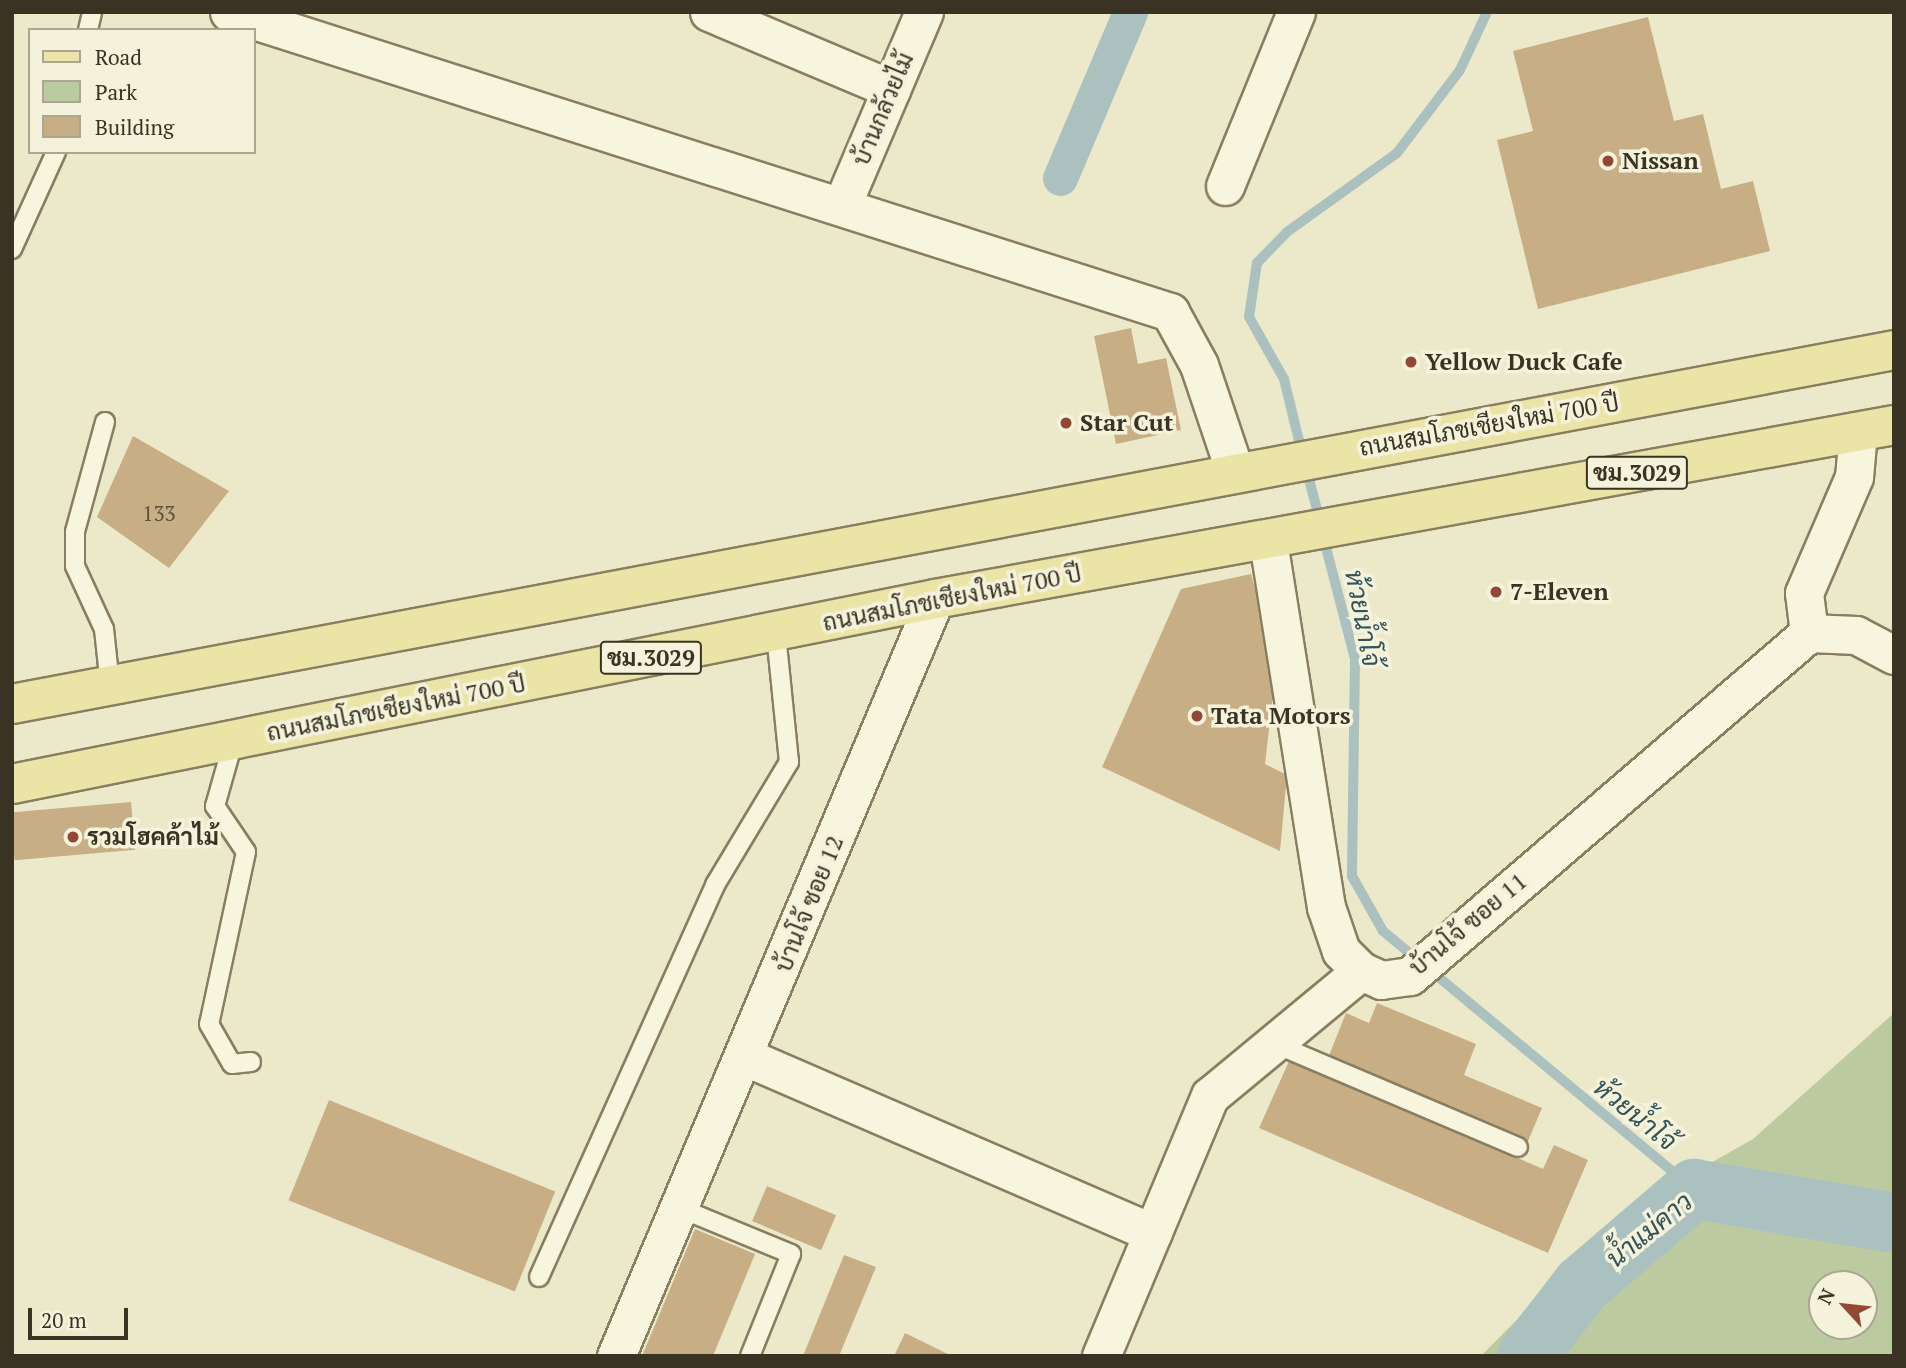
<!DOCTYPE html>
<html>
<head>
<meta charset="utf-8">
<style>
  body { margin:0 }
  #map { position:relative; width:1906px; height:1368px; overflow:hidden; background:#ece9cb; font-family:"PT Serif",Sarabun,serif }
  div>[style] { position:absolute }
  .green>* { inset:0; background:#bccaa0 }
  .stream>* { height:10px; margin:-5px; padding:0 5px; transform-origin:5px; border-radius:5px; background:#abc1bf }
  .canal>* { height:35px; margin:-17.5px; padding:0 17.5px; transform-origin:17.5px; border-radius:17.5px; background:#abc1bf }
  .river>* { height:60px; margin:-30px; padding:0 30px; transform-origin:30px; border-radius:30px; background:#abc1bf }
  .building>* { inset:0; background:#c7ae84; transform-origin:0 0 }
  .roads { filter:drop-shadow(2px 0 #887e60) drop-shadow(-2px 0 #887e60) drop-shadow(0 2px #887e60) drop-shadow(0 -2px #887e60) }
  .lane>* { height:18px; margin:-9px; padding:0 9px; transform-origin:9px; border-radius:9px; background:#f7f5de }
  .street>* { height:37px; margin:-18.5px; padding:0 18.5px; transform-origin:18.5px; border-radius:18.5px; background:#f7f5de }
  .primary>* { height:38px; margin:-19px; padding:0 19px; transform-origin:19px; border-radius:19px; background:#ebe4a7 }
  .dots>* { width:19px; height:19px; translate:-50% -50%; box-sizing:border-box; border:4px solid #f4f2db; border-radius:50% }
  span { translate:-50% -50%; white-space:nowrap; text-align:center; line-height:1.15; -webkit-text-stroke:7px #f4f2db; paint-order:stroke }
  .number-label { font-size:21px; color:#5d523b }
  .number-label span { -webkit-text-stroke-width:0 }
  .shield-label span { padding:2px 5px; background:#f4f2db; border:2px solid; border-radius:5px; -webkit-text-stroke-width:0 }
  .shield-label { font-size:23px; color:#3a3323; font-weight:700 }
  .street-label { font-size:24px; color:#3a3323 }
  .poi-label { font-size:24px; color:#3a3323; font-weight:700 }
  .left { translate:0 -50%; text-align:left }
  .water-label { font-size:26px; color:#335358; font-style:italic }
  .frame { position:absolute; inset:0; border:14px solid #3a3323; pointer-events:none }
  .legend { position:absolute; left:28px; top:28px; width:228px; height:126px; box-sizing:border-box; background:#f4f2db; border:2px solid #aaa691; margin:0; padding:9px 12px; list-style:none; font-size:21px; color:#3a3323 }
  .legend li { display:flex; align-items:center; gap:14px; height:35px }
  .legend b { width:35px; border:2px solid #aaa691 }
  .north { position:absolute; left:1808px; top:1270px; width:70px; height:70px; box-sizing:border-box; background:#f4f2db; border:2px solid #aaa691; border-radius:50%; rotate:297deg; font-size:19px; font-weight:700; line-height:28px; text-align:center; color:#3a3323 }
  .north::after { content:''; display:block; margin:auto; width:24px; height:32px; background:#934835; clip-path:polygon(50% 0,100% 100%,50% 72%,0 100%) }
  .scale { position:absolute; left:28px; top:1308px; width:100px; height:32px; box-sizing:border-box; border:4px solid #3a3323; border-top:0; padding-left:9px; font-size:21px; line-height:24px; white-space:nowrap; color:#3a3323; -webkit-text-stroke:5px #f4f2db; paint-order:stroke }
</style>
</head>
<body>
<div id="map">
  <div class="green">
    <div style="clip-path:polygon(evenodd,1894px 1013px,1894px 1356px,1481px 1356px,1621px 1214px,1753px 1139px,1894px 1013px,1822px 1284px,1864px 1284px,1864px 1326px,1822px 1326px,1822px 1284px)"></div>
  </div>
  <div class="stream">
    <div style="left:1302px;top:453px;width:76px;rotate:-103.7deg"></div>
    <div style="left:1284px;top:379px;width:71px;rotate:-119.4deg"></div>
    <div style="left:1249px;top:317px;width:55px;rotate:-81.6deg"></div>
    <div style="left:1257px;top:263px;width:43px;rotate:-45.9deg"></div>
    <div style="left:1287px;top:232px;width:135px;rotate:-35.7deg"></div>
    <div style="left:1397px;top:153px;width:104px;rotate:-52.8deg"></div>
    <div style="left:1460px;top:70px;width:64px;rotate:-65deg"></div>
    <div style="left:1306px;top:468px;width:55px;rotate:75.2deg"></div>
    <div style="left:1323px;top:536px;width:127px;rotate:75.4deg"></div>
    <div style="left:1355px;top:659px;width:217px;rotate:90.8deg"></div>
    <div style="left:1352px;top:876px;width:63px;rotate:60.6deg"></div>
    <div style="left:1383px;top:931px;width:404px;rotate:39.7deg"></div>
  </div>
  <div class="canal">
    <div style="left:1060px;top:178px;width:180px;rotate:-67.1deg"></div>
  </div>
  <div class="river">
    <div style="left:1527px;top:1356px;width:90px;rotate:-52.2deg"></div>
    <div style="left:1582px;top:1285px;width:148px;rotate:-40.6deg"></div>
    <div style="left:1694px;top:1189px;width:203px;rotate:9.6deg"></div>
  </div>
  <div class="building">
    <div style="clip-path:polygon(1648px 17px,1674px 121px,1703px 114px,1721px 189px,1753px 181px,1770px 251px,1538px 309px,1497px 140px,1533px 131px,1513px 51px)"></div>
    <div style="clip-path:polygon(1131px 328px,1138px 364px,1166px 358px,1181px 430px,1116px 444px,1094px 336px)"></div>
    <div style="clip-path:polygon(133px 436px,229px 491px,169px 568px,97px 517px)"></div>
    <div style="clip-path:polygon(1251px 574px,1276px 668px,1265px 764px,1287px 775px,1280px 851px,1102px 767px,1181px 589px)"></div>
    <div style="left:131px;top:802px;width:48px;height:121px;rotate:85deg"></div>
    <div style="clip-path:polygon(1377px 1003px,1476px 1044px,1464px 1075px,1542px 1108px,1528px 1141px,1328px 1058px,1346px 1013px,1369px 1023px)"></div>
    <div style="clip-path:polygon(1290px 1059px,1543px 1169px,1554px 1145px,1588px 1160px,1548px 1253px,1259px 1128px)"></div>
    <div style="left:329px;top:1100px;width:244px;height:108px;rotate:22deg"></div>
    <div style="left:767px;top:1186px;width:75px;height:38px;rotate:23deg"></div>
    <div style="clip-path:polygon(695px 1229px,755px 1254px,713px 1356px,642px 1356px)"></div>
    <div style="clip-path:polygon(844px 1255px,876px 1267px,839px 1356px,803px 1356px)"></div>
    <div style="clip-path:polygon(905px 1333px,952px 1356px,894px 1356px)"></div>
  </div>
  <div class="roads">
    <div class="lane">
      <div style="left:88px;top:30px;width:18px;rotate:-77deg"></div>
      <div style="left:12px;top:249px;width:107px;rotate:-65.6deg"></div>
      <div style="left:105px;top:422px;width:114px;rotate:105.3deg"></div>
      <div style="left:75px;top:532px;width:34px;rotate:90deg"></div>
      <div style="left:75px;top:566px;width:69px;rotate:65.3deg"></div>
      <div style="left:104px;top:629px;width:56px;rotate:83.9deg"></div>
      <div style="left:234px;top:739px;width:70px;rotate:105.8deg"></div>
      <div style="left:215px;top:806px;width:55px;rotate:56deg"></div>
      <div style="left:246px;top:852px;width:176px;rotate:102.1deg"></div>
      <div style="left:209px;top:1024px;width:46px;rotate:60.1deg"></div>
      <div style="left:232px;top:1064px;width:19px;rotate:-6deg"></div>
      <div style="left:1273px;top:1043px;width:266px;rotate:23deg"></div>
      <div style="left:682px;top:1209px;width:118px;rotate:22.4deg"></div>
      <div style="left:791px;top:1254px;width:110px;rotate:111.9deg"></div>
      <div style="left:539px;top:1277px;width:430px;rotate:-65.8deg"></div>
      <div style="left:715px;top:885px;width:144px;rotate:-59deg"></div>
      <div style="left:789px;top:762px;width:130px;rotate:-95.8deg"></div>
    </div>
    <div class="street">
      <div style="left:229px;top:12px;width:988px;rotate:17.68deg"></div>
      <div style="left:1170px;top:312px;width:60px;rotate:61.3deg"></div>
      <div style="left:1199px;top:365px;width:113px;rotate:71.4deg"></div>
      <div style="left:709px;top:12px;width:198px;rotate:22.9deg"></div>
      <div style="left:1225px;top:186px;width:188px;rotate:-67.8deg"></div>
      <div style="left:842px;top:205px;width:210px;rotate:-67deg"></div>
      <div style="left:1268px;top:541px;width:371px;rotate:81deg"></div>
      <div style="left:1326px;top:907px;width:46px;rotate:71.2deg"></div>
      <div style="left:1341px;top:951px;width:28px;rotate:45deg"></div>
      <div style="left:1361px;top:971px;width:22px;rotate:24deg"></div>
      <div style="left:1381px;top:980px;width:29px;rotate:-8deg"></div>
      <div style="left:1410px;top:976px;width:526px;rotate:-40.68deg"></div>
      <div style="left:1809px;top:633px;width:40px;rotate:-97.1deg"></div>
      <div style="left:1804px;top:593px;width:126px;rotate:-66.7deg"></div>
      <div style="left:1854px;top:477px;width:45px;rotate:-84.9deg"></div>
      <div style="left:1809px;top:633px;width:47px;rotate:2.4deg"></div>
      <div style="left:1856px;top:635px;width:43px;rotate:27.8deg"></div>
      <div style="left:746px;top:1057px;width:443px;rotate:23.4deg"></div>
      <div style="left:616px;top:1356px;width:821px;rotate:-67.15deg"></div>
      <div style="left:1101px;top:1356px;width:282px;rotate:-67.3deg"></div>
      <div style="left:1210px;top:1096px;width:196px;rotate:-39.6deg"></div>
    </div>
    <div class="primary">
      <div style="left:12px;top:704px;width:1915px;rotate:-10.65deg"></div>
      <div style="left:12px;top:784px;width:941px;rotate:-11.33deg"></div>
      <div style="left:935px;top:599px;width:975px;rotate:-10.28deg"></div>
    </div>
  </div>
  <div class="dots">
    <div style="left:1608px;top:161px;background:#934835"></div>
    <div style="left:1411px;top:362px;background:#934835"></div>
    <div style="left:1066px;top:423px;background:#934835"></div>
    <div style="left:1496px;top:592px;background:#934835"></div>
    <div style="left:1197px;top:716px;background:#934835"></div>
    <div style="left:73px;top:837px;background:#934835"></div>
  </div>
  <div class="number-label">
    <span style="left:159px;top:513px">133</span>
  </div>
  <div class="shield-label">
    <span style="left:1637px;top:473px">ชม.3029</span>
    <span style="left:651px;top:658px">ชม.3029</span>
  </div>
  <div class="street-label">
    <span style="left:883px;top:109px;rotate:-67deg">บ้านกล้วยไม้</span>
    <span style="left:1489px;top:425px;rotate:-10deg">ถนนสมโภชเชียงใหม่ 700 ปี</span>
    <span style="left:952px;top:598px;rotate:-11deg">ถนนสมโภชเชียงใหม่ 700 ปี</span>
    <span style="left:396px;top:708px;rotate:-11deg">ถนนสมโภชเชียงใหม่ 700 ปี</span>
    <span style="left:809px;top:904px;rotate:-68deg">บ้านโจ้ ซอย 12</span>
    <span style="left:1468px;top:924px;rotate:-40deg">บ้านโจ้ ซอย 11</span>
  </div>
  <div class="poi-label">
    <span class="left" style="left:1622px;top:161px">Nissan</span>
    <span class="left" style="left:1425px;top:362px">Yellow Duck Cafe</span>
    <span class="left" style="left:1080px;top:423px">Star Cut</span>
    <span class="left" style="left:1510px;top:592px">7-Eleven</span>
    <span class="left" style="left:1211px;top:716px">Tata Motors</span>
    <span class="left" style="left:87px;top:837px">รวมโฮคค้าไม้</span>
  </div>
  <div class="water-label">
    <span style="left:1363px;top:618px;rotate:79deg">ห้วยน้ำโจ้</span>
    <span style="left:1635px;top:1114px;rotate:39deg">ห้วยน้ำโจ้</span>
    <span style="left:1649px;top:1230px;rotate:-39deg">น้ำแม่คาว</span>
  </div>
  <div class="frame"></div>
  <ul class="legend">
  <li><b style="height:9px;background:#ebe4a7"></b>Road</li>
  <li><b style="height:19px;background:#bccaa0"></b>Park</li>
  <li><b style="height:19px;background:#c7ae84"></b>Building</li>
  </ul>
  <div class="north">N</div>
  <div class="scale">20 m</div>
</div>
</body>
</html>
